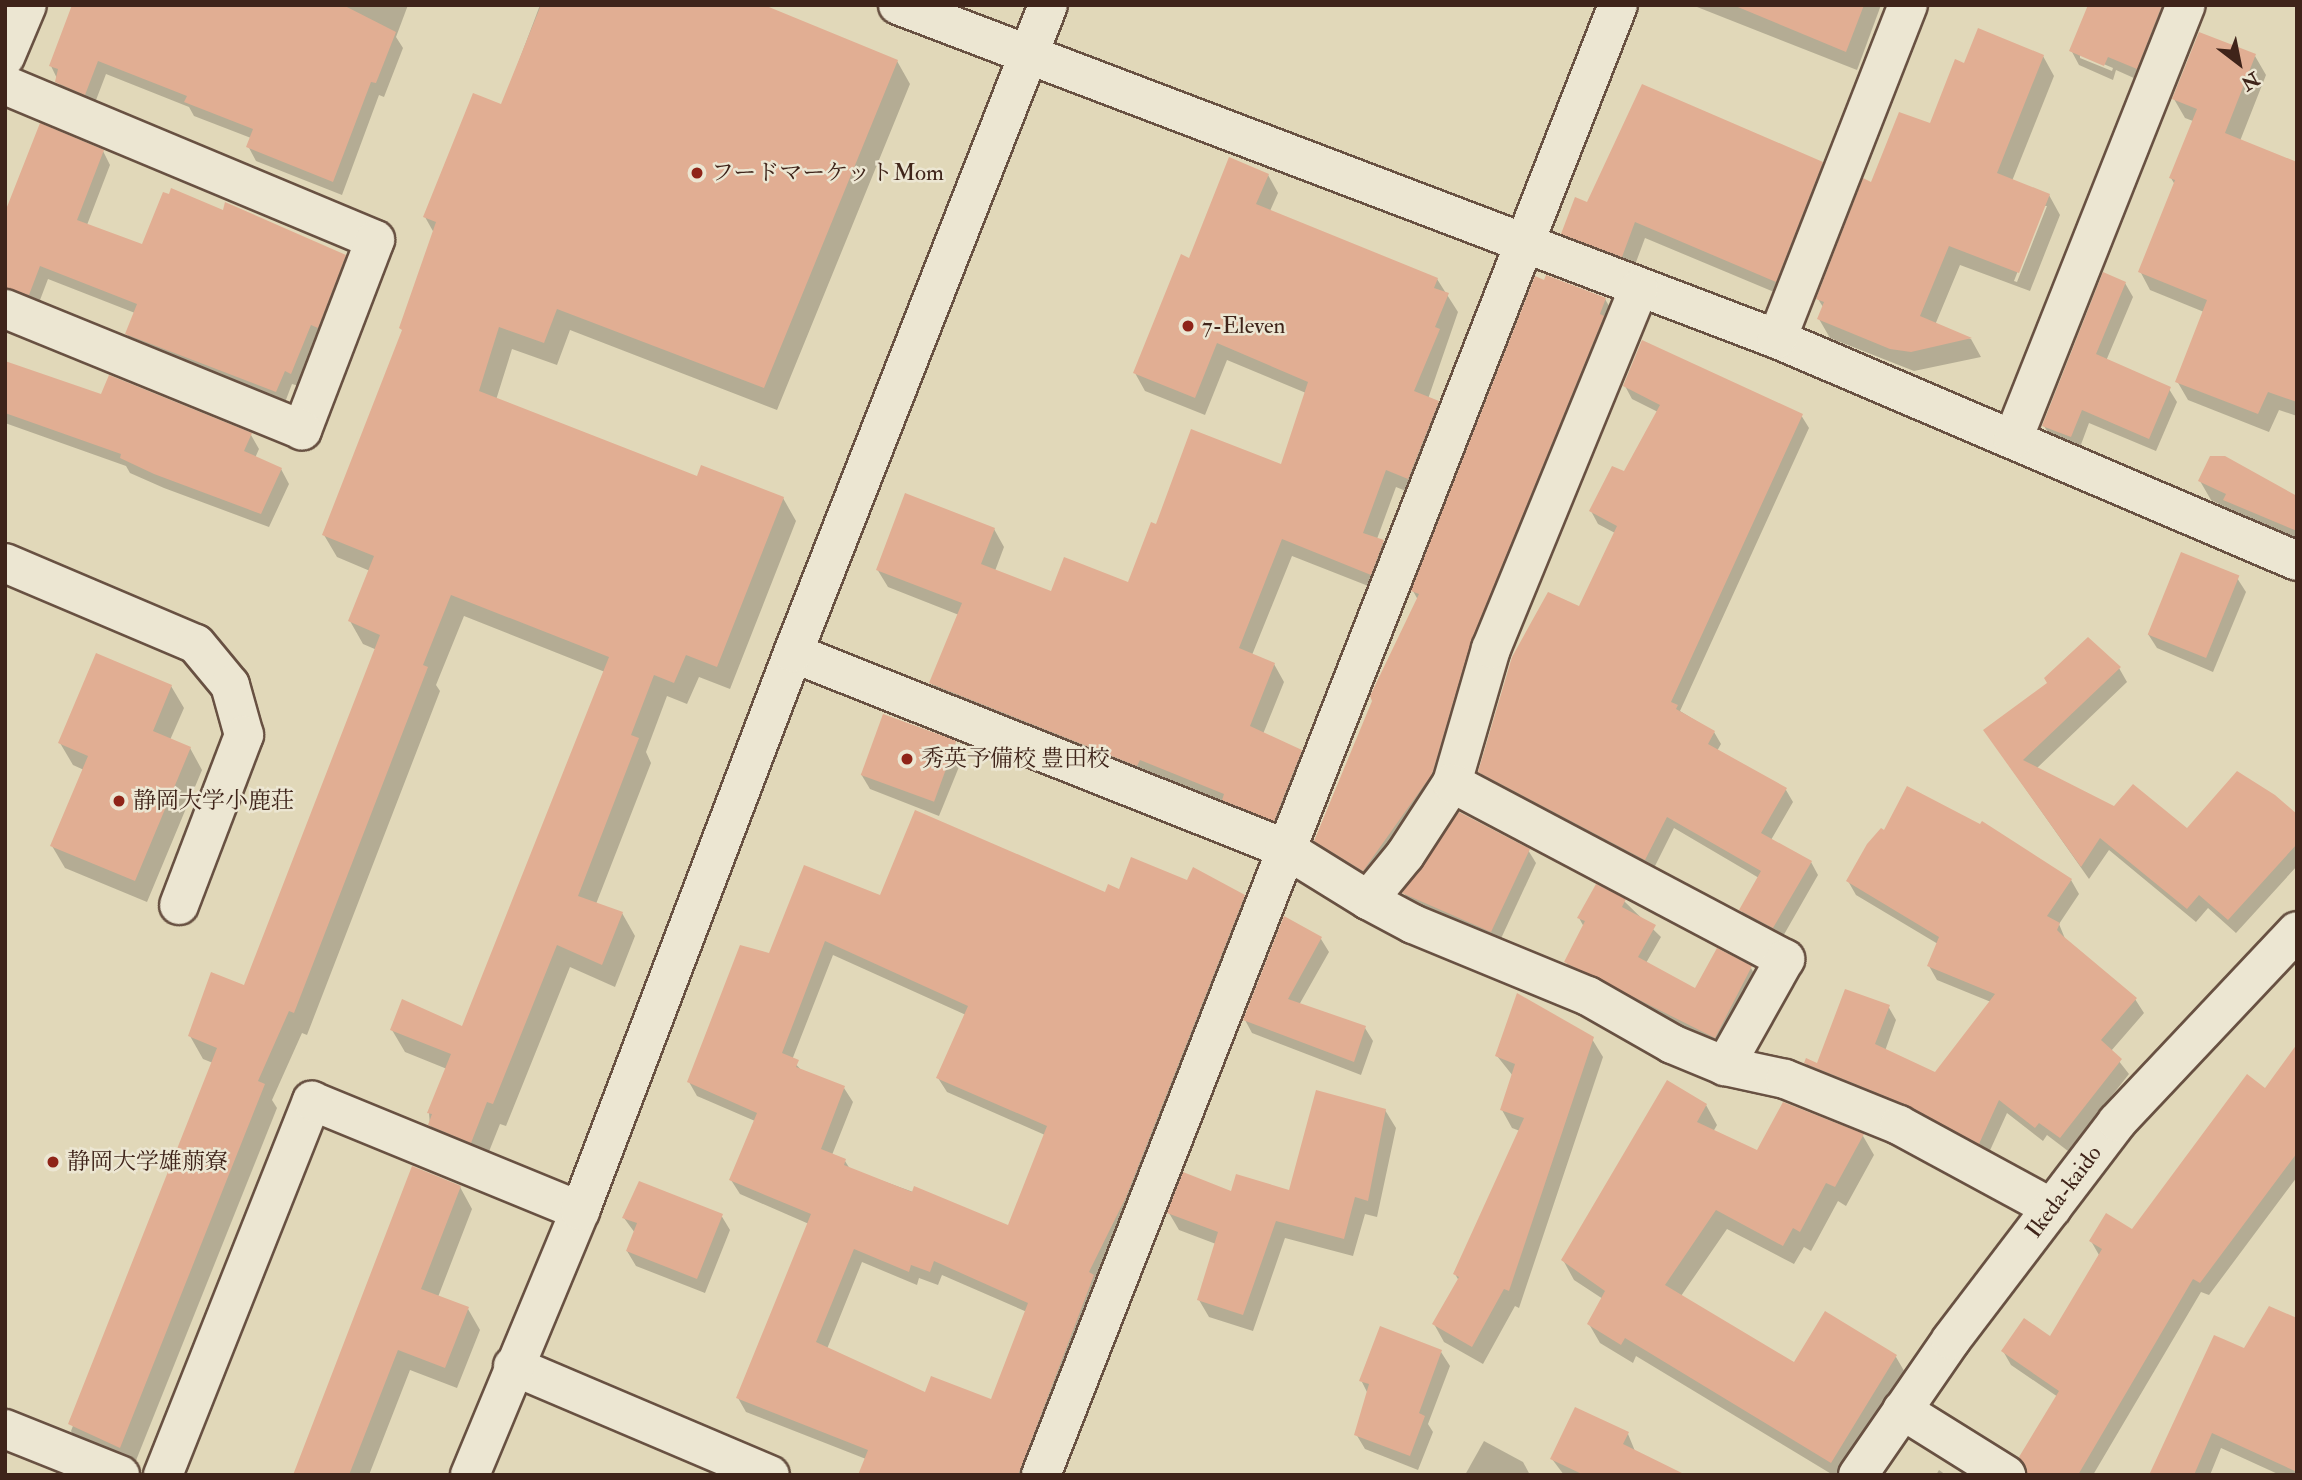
<!DOCTYPE html>
<html>
<head>
<meta charset="utf-8">
<style>
  body { margin:0 }
  #map { position:relative; width:2302px; height:1480px; overflow:hidden; background:#e1d8b9; font-family:"IM FELL Double Pica","Noto Serif JP",serif }
  div>[style] { position:absolute }
  .shadow>* { inset:0; background:#0003 }
  .building>* { inset:0; background:#e1ae93; transform-origin:0 0 }
  .roads { filter:drop-shadow(2px 0 #685142) drop-shadow(-2px 0 #685142) drop-shadow(0 2px #685142) drop-shadow(0 -2px #685142) }
  .minor>* { height:38px; margin:-19px; padding:0 19px; transform-origin:19px; border-radius:19px; background:#ece6d2 }
  .dots>* { width:19px; height:19px; translate:-50% -50%; box-sizing:border-box; border:4px solid #ece6d2; border-radius:50% }
  span { translate:-50% -50%; white-space:nowrap; text-align:center; line-height:1.15; -webkit-text-stroke:5px #ece6d2; paint-order:stroke }
  .poi-label { font-size:23px; color:#3f241a }
  .left { translate:0 -50%; text-align:left }
  .street-label { font-size:23px; color:#3f241a }
  .frame { position:absolute; inset:0; border:7px solid #3f241a; pointer-events:none }
  .north { position:absolute; left:2204px; top:28px; width:70px; height:70px; -webkit-text-stroke:5px #ece6d2; paint-order:stroke; rotate:148deg; font-size:19px; font-weight:700; line-height:28px; text-align:center; color:#3f241a }
  .north::after { content:''; display:block; margin:auto; width:24px; height:32px; background:#3f241a; clip-path:polygon(50% 0,100% 100%,50% 72%,0 100%) }
</style>
</head>
<body>
<div id="map">
  <div class="shadow">
    <div style="clip-path:polygon(341px 5px,408px 5px,396px 37px,403px 48px,384px 97px,379px 95px,342px 195px,256px 161px,248px 146px,251px 138px,194px 116px,189px 107px,106px 74px,93px 108px,66px 97px,51px 66px)"></div>
    <div style="clip-path:polygon(540px 5px,759px 5px,897px 61px,910px 84px,777px 410px,570px 330px,557px 365px,512px 349px,496px 400px,698px 478px,783px 498px,796px 521px,730px 689px,699px 677px,687px 704px,667px 696px,646px 752px,651px 763px,596px 904px,622px 913px,635px 936px,615px 987px,570px 967px,506px 1126px,500px 1124px,484px 1164px,443px 1148px,430px 1125px,429px 1113px,447px 1069px,405px 1052px,392px 1030px,463px 1028px,605px 672px,464px 616px,436px 685px,440px 691px,307px 1035px,302px 1033px,272px 1100px,277px 1108px,131px 1473px,84px 1454px,71px 1431px,213px 1063px,203px 1059px,190px 1036px,245px 988px,377px 650px,363px 644px,350px 621px,370px 571px,337px 557px,324px 535px,403px 332px,434px 233px,425px 217px,502px 106px)"></div>
    <div style="clip-path:polygon(1692px 5px,1881px 5px,1857px 70px)"></div>
    <div style="clip-path:polygon(evenodd,2090px 5px,2165px 5px,2145px 83px,2116px 70px,2113px 80px,2079px 65px,2071px 50px,2090px 5px,2080px 54px,2113px 68px,2112px 71px,2080px 58px,2080px 54px)"></div>
    <div style="clip-path:polygon(evenodd,2043px 56px,2054px 76px,2012px 181px,2049px 195px,2060px 215px,2030px 291px,1960px 265px,1935px 325px,1971px 339px,1981px 357px,1914px 371px,1830px 338px,1819px 319px,1823px 307px,1818px 299px,1872px 184px,1931px 126px,1965px 65px,2043px 56px,2043px 206px,2047px 206px,2017px 282px,2014px 281px,2043px 206px)"></div>
    <div style="clip-path:polygon(2255px 56px,2266px 75px,2240px 141px,2297px 164px,2297px 416px,2279px 410px,2269px 432px,2188px 400px,2177px 381px,2204px 312px,2150px 290px,2140px 271px,2175px 185px,2171px 178px,2193px 121px,2185px 118px,2174px 99px)"></div>
    <div style="clip-path:polygon(103px 151px,110px 165px,87px 225px,142px 247px,224px 212px,345px 256px,352px 270px,299px 386px,292px 384px,284px 405px,135px 348px,127px 334px,135px 313px,48px 279px,37px 308px,5px 298px,5px 216px)"></div>
    <div style="clip-path:polygon(1822px 163px,1832px 180px,1786px 297px,1645px 238px,1632px 273px,1573px 250px,1563px 233px,1588px 204px)"></div>
    <div style="clip-path:polygon(1268px 175px,1278px 193px,1270px 211px,1437px 279px,1458px 312px,1428px 399px,1438px 402px,1448px 420px,1418px 496px,1396px 487px,1377px 539px,1383px 542px,1393px 559px,1381px 591px,1292px 556px,1252px 655px,1274px 664px,1284px 682px,1263px 734px,1301px 751px,1311px 769px,1284px 837px,941px 701px,931px 683px,959px 615px,888px 587px,877px 569px,994px 529px,1004px 547px,995px 571px,1052px 593px,1129px 584px,1158px 527px,1282px 467px,1306px 393px,1227px 360px,1205px 415px,1145px 391px,1135px 373px,1190px 260px)"></div>
    <div style="clip-path:polygon(2125px 283px,2133px 297px,2106px 361px,2169px 389px,2177px 402px,2156px 451px,2089px 423px,2079px 450px,2052px 439px,2044px 426px)"></div>
    <div style="clip-path:polygon(1605px 299px,1613px 313px,1439px 788px,1372px 884px,1324px 855px,1315px 840px,1418px 600px,1413px 591px)"></div>
    <div style="clip-path:polygon(5px 363px,102px 397px,251px 435px,259px 449px,255px 458px,281px 469px,289px 484px,269px 527px,164px 488px,130px 473px,126px 466px,5px 423px)"></div>
    <div style="clip-path:polygon(1625px 386px,1801px 415px,1809px 428px,1680px 711px,1714px 732px,1721px 744px,1717px 751px,1786px 790px,1793px 802px,1771px 840px,1811px 862px,1818px 875px,1782px 938px,1748px 922px,1741px 910px,1759px 878px,1674px 828px,1652px 872px,1487px 785px,1480px 772px,1580px 608px,1615px 533px,1598px 524px,1591px 511px,1624px 474px,1658px 412px,1632px 399px)"></div>
    <div style="clip-path:polygon(2200px 481px,2297px 498px,2297px 545px,2235px 519px,2229px 509px,2211px 500px)"></div>
    <div style="clip-path:polygon(2237px 578px,2246px 592px,2213px 672px,2157px 648px,2148px 634px)"></div>
    <div style="clip-path:polygon(2119px 668px,2127px 682px,2036px 769px,2115px 808px,2187px 831px,2297px 816px,2297px 866px,2236px 933px,2208px 908px,2196px 922px,2109px 850px,2089px 879px,1994px 744px)"></div>
    <div style="clip-path:polygon(171px 686px,184px 708px,170px 740px,190px 748px,202px 770px,147px 902px,65px 868px,52px 846px,84px 770px,73px 765px,60px 743px)"></div>
    <div style="clip-path:polygon(955px 743px,963px 757px,939px 816px,870px 789px,861px 774px)"></div>
    <div style="clip-path:polygon(1528px 850px,1536px 863px,1498px 945px,1411px 906px,1404px 893px)"></div>
    <div style="clip-path:polygon(2071px 880px,2079px 894px,2059px 924px,2066px 941px,2135px 999px,2144px 1013px,2111px 1051px,2129px 1074px,2068px 1151px,2047px 1135px,2043px 1141px,2007px 1113px,1987px 1157px,1814px 1077px,1806px 1063px,1817px 1065px,1888px 1006px,1896px 1020px,1885px 1051px,1936px 1074px,1991px 1002px,1937px 980px,1929px 966px,1938px 944px,1856px 895px,1848px 881px)"></div>
    <div style="clip-path:polygon(evenodd,1188px 882px,1244px 897px,1252px 911px,1031px 1475px,867px 1475px,866px 1459px,746px 1412px,738px 1398px,809px 1224px,740px 1194px,731px 1180px,755px 1121px,697px 1096px,689px 1082px,770px 955px,881px 897px,1106px 894px,1188px 882px,833px 955px,966px 1015px,938px 1078px,947px 1092px,1045px 1135px,1009px 1227px,850px 1169px,845px 1161px,832px 1155px,853px 1102px,844px 1088px,803px 1072px,792px 1060px,833px 955px,1188px 882px,862px 1262px,917px 1285px,919px 1278px,938px 1285px,942px 1275px,1027px 1312px,992px 1401px,926px 1394px,827px 1349px,862px 1262px)"></div>
    <div style="clip-path:polygon(1624px 901px,1661px 937px,1646px 963px,1696px 991px,1751px 968px,1757px 979px,1722px 1048px,1572px 973px,1566px 962px,1584px 927px,1579px 918px)"></div>
    <div style="clip-path:polygon(1285px 919px,1321px 939px,1329px 952px,1299px 1005px,1365px 1028px,1373px 1041px,1361px 1075px,1252px 1033px,1245px 1020px)"></div>
    <div style="clip-path:polygon(1592px 1039px,1603px 1057px,1519px 1308px,1515px 1306px,1483px 1364px,1444px 1342px,1434px 1324px,1459px 1281px,1455px 1274px,1520px 1131px,1512px 1128px,1502px 1110px,1513px 1076px,1497px 1056px)"></div>
    <div style="clip-path:polygon(2297px 1047px,2297px 1177px,2209px 1295px,2201px 1292px,2093px 1475px,2052px 1475px,2058px 1397px,2011px 1365px,2003px 1351px,2051px 1338px,2099px 1255px,2091px 1241px,2133px 1231px,2265px 1090px)"></div>
    <div style="clip-path:polygon(1706px 1105px,1717px 1125px,1713px 1132px,1758px 1152px,1863px 1136px,1874px 1155px,1846px 1206px,1838px 1201px,1811px 1251px,1804px 1247px,1794px 1264px,1727px 1229px,1681px 1296px,1795px 1364px,1896px 1357px,1907px 1376px,1847px 1475px,1833px 1475px,1636px 1356px,1633px 1363px,1600px 1343px,1589px 1324px,1603px 1299px,1574px 1280px,1563px 1260px)"></div>
    <div style="clip-path:polygon(1385px 1110px,1396px 1128px,1377px 1217px,1365px 1214px,1353px 1256px,1285px 1238px,1253px 1331px,1209px 1317px,1199px 1300px,1216px 1244px,1179px 1230px,1169px 1213px,1290px 1193px)"></div>
    <div style="clip-path:polygon(460px 1187px,472px 1209px,438px 1297px,468px 1309px,480px 1330px,457px 1388px,410px 1370px,369px 1475px,295px 1475px)"></div>
    <div style="clip-path:polygon(721px 1215px,730px 1230px,705px 1293px,636px 1266px,627px 1251px,635px 1233px,624px 1218px)"></div>
    <div style="clip-path:polygon(2297px 1320px,2297px 1475px,2280px 1475px,2221px 1448px,2210px 1475px,2151px 1475px,2245px 1350px)"></div>
    <div style="clip-path:polygon(1441px 1352px,1450px 1366px,1428px 1424px,1433px 1432px,1418px 1470px,1365px 1449px,1356px 1434px,1368px 1394px,1361px 1380px)"></div>
    <div style="clip-path:polygon(1628px 1434px,1635px 1451px,1682px 1475px,1564px 1475px,1552px 1459px)"></div>
    <div style="clip-path:polygon(1484px 1441px,1523px 1462px,1530px 1475px,1465px 1475px)"></div>
    <div style="clip-path:polygon(1939px 1470px,1946px 1475px,1936px 1475px)"></div>
  </div>
  <div class="building">
    <div style="clip-path:polygon(72px 5px,343px 5px,396px 32px,376px 83px,371px 82px,333px 182px,246px 147px,253px 129px,184px 102px,187px 96px,98px 61px,85px 95px,55px 82px,58px 69px,49px 66px)"></div>
    <div style="clip-path:polygon(541px 5px,764px 5px,898px 60px,764px 388px,557px 309px,544px 343px,499px 327px,479px 391px,697px 476px,701px 465px,784px 497px,717px 667px,686px 655px,674px 683px,654px 675px,631px 735px,639px 738px,578px 896px,623px 912px,602px 965px,557px 945px,493px 1104px,487px 1102px,471px 1143px,428px 1125px,432px 1114px,427px 1113px,451px 1054px,390px 1030px,402px 999px,462px 1026px,609px 657px,451px 595px,423px 665px,428px 667px,294px 1013px,289px 1011px,258px 1081px,265px 1084px,120px 1448px,68px 1424px,217px 1048px,188px 1036px,211px 972px,244px 985px,380px 635px,348px 621px,374px 556px,322px 535px,402px 330px,399px 328px,436px 222px,423px 217px,473px 93px,501px 104px)"></div>
    <div style="clip-path:polygon(1733px 5px,1864px 5px,1846px 52px)"></div>
    <div style="clip-path:polygon(2088px 5px,2162px 5px,2137px 69px,2108px 57px,2104px 66px,2069px 51px)"></div>
    <div style="clip-path:polygon(1978px 28px,2044px 55px,1997px 173px,2050px 194px,2019px 273px,1949px 246px,1920px 316px,1972px 338px,1911px 352px,1890px 349px,1817px 319px,1824px 302px,1816px 299px,1863px 178px,1871px 182px,1899px 112px,1930px 123px,1955px 59px,1964px 63px)"></div>
    <div style="clip-path:polygon(2199px 32px,2256px 54px,2225px 133px,2297px 162px,2297px 402px,2268px 392px,2258px 414px,2175px 382px,2207px 300px,2138px 272px,2175px 180px,2169px 178px,2197px 109px,2172px 99px)"></div>
    <div style="clip-path:polygon(1642px 84px,1823px 162px,1776px 282px,1635px 222px,1622px 257px,1561px 234px,1575px 197px,1587px 202px)"></div>
    <div style="clip-path:polygon(40px 123px,104px 150px,77px 220px,142px 244px,163px 192px,169px 194px,171px 188px,223px 210px,225px 202px,346px 255px,318px 328px,311px 325px,291px 374px,285px 371px,276px 392px,125px 334px,137px 304px,40px 266px,29px 295px,5px 288px,5px 212px)"></div>
    <div style="clip-path:polygon(1229px 157px,1269px 174px,1256px 204px,1438px 278px,1434px 288px,1449px 293px,1435px 327px,1440px 329px,1414px 391px,1439px 401px,1408px 479px,1386px 470px,1363px 533px,1384px 540px,1371px 575px,1282px 539px,1239px 648px,1275px 663px,1250px 726px,1302px 750px,1274px 821px,1222px 800px,1224px 794px,1140px 760px,1137px 766px,929px 683px,962px 603px,876px 570px,905px 493px,995px 528px,981px 564px,1051px 591px,1064px 557px,1128px 582px,1151px 522px,1156px 524px,1191px 429px,1281px 464px,1308px 382px,1217px 343px,1195px 398px,1133px 373px,1181px 254px,1189px 258px)"></div>
    <div style="clip-path:polygon(2103px 272px,2126px 282px,2096px 354px,2171px 387px,2149px 439px,2082px 410px,2071px 437px,2042px 426px)"></div>
    <div style="clip-path:polygon(1546px 275px,1606px 298px,1600px 314px,1604px 316px,1471px 641px,1432px 774px,1363px 871px,1314px 841px,1372px 701px,1370px 696px,1419px 594px,1411px 591px,1535px 276px,1544px 280px)"></div>
    <div style="clip-path:polygon(1642px 340px,1803px 414px,1671px 702px,1678px 705px,1676px 709px,1715px 731px,1708px 744px,1787px 788px,1761px 833px,1812px 861px,1773px 928px,1739px 910px,1761px 871px,1667px 817px,1645px 860px,1478px 772px,1512px 657px,1548px 592px,1579px 606px,1617px 526px,1589px 511px,1612px 466px,1624px 471px,1660px 405px,1623px 386px)"></div>
    <div style="clip-path:polygon(5px 361px,101px 394px,109px 375px,252px 433px,244px 451px,282px 468px,261px 514px,154px 474px,120px 458px,121px 454px,5px 413px)"></div>
    <div style="clip-path:polygon(2210px 456px,2225px 456px,2297px 496px,2297px 531px,2223px 500px,2226px 494px,2198px 481px)"></div>
    <div style="left:2181px;top:552px;width:63px;height:89px;rotate:22deg"></div>
    <div style="clip-path:polygon(2088px 637px,2121px 667px,2023px 760px,2114px 806px,2133px 784px,2187px 828px,2237px 771px,2275px 795px,2297px 814px,2297px 844px,2228px 920px,2199px 895px,2187px 909px,2100px 838px,2081px 867px,1983px 730px,2047px 683px,2044px 678px)"></div>
    <div style="clip-path:polygon(96px 653px,172px 685px,153px 731px,191px 747px,135px 881px,50px 846px,88px 756px,58px 743px)"></div>
    <div style="left:883px;top:714px;width:78px;height:65px;rotate:20deg"></div>
    <div style="clip-path:polygon(1907px 786px,1980px 824px,1982px 821px,2072px 879px,2047px 916px,2060px 923px,2057px 930px,2063px 936px,2137px 998px,2101px 1040px,2122px 1059px,2060px 1138px,2039px 1123px,2035px 1128px,1999px 1100px,1979px 1144px,1907px 1105px,1804px 1063px,1806px 1058px,1817px 1063px,1845px 989px,1890px 1005px,1875px 1044px,1935px 1072px,1995px 994px,1927px 966px,1939px 937px,1846px 881px,1867px 844px,1881px 828px,1884px 830px)"></div>
    <div style="clip-path:polygon(evenodd,915px 810px,1105px 892px,1108px 884px,1119px 889px,1131px 857px,1187px 880px,1193px 867px,1245px 895px,1126px 1197px,1089px 1272px,1094px 1275px,1018px 1475px,858px 1475px,868px 1450px,736px 1398px,811px 1214px,729px 1180px,757px 1113px,687px 1082px,740px 945px,769px 953px,804px 865px,880px 895px,915px 810px,825px 941px,968px 1006px,936px 1078px,1047px 1126px,1008px 1225px,914px 1186px,912px 1192px,844px 1165px,846px 1159px,821px 1149px,845px 1086px,796px 1067px,799px 1060px,782px 1053px,825px 941px,915px 810px,854px 1249px,909px 1272px,911px 1265px,930px 1272px,934px 1261px,1028px 1303px,991px 1399px,931px 1376px,925px 1392px,816px 1342px,854px 1249px)"></div>
    <div style="clip-path:polygon(1459px 812px,1530px 849px,1491px 932px,1402px 893px)"></div>
    <div style="clip-path:polygon(1596px 884px,1626px 899px,1622px 907px,1656px 925px,1638px 957px,1695px 988px,1717px 948px,1752px 966px,1715px 1038px,1564px 962px,1585px 921px,1577px 918px)"></div>
    <div style="clip-path:polygon(1284px 916px,1322px 937px,1288px 999px,1366px 1026px,1354px 1062px,1243px 1020px)"></div>
    <div style="clip-path:polygon(1517px 993px,1594px 1037px,1509px 1291px,1504px 1289px,1472px 1347px,1432px 1324px,1459px 1277px,1453px 1274px,1524px 1118px,1500px 1110px,1515px 1064px,1495px 1056px)"></div>
    <div style="clip-path:polygon(2297px 1044px,2297px 1153px,2200px 1283px,2193px 1279px,2078px 1475px,2028px 1475px,2019px 1457px,2059px 1391px,2001px 1351px,2024px 1318px,2050px 1336px,2102px 1249px,2089px 1241px,2106px 1213px,2132px 1229px,2247px 1074px,2265px 1088px)"></div>
    <div style="clip-path:polygon(1667px 1080px,1707px 1104px,1697px 1122px,1757px 1150px,1783px 1102px,1864px 1134px,1835px 1187px,1826px 1183px,1800px 1232px,1793px 1228px,1783px 1246px,1716px 1210px,1665px 1285px,1794px 1362px,1825px 1311px,1897px 1355px,1831px 1463px,1625px 1338px,1621px 1345px,1587px 1324px,1605px 1291px,1561px 1260px)"></div>
    <div style="clip-path:polygon(1316px 1090px,1386px 1109px,1368px 1201px,1355px 1197px,1344px 1239px,1276px 1221px,1243px 1315px,1197px 1300px,1218px 1232px,1167px 1213px,1183px 1172px,1231px 1191px,1236px 1174px,1289px 1190px)"></div>
    <div style="clip-path:polygon(412px 1166px,461px 1186px,421px 1289px,469px 1307px,445px 1368px,398px 1350px,349px 1475px,293px 1475px)"></div>
    <div style="clip-path:polygon(639px 1181px,723px 1214px,697px 1279px,626px 1251px,637px 1223px,622px 1218px)"></div>
    <div style="clip-path:polygon(2269px 1306px,2297px 1318px,2297px 1472px,2212px 1433px,2194px 1475px,2149px 1475px,2214px 1335px,2244px 1348px)"></div>
    <div style="clip-path:polygon(1380px 1326px,1442px 1350px,1419px 1413px,1425px 1416px,1410px 1456px,1354px 1435px,1369px 1384px,1359px 1381px)"></div>
    <div style="clip-path:polygon(1575px 1407px,1629px 1432px,1623px 1444px,1686px 1475px,1584px 1475px,1550px 1459px)"></div>
  </div>
  <div class="roads">
    <div class="minor">
      <div style="left:898px;top:5px;width:940px;rotate:20.81deg"></div>
      <div style="left:1777px;top:339px;width:565px;rotate:23.12deg"></div>
      <div style="left:5px;top:57px;width:56px;rotate:-67.1deg"></div>
      <div style="left:5px;top:85px;width:401px;rotate:22.7deg"></div>
      <div style="left:375px;top:240px;width:204px;rotate:111deg"></div>
      <div style="left:302px;top:430px;width:321px;rotate:-157.8deg"></div>
      <div style="left:1777px;top:339px;width:359px;rotate:-68.6deg"></div>
      <div style="left:2013px;top:439px;width:467px;rotate:-68.3deg"></div>
      <div style="left:5px;top:563px;width:207px;rotate:23deg"></div>
      <div style="left:196px;top:644px;width:53px;rotate:50.3deg"></div>
      <div style="left:230px;top:685px;width:52px;rotate:74.4deg"></div>
      <div style="left:244px;top:735px;width:182px;rotate:110.9deg"></div>
      <div style="left:793px;top:653px;width:528px;rotate:21.66deg"></div>
      <div style="left:1284px;top:848px;width:99px;rotate:31.8deg"></div>
      <div style="left:1368px;top:900px;width:58px;rotate:-50.6deg"></div>
      <div style="left:1405px;top:855px;width:86px;rotate:-56.9deg"></div>
      <div style="left:1452px;top:783px;width:140px;rotate:-73.8deg"></div>
      <div style="left:1491px;top:649px;width:389px;rotate:-67.7deg"></div>
      <div style="left:1452px;top:783px;width:377px;rotate:27.9deg"></div>
      <div style="left:1785px;top:959px;width:123px;rotate:119.3deg"></div>
      <div style="left:1368px;top:900px;width:51px;rotate:28.1deg"></div>
      <div style="left:1413px;top:924px;width:189px;rotate:22.4deg"></div>
      <div style="left:1588px;top:996px;width:97px;rotate:29.7deg"></div>
      <div style="left:1672px;top:1044px;width:57px;rotate:22.5deg"></div>
      <div style="left:1725px;top:1066px;width:61px;rotate:12.2deg"></div>
      <div style="left:1785px;top:1079px;width:123px;rotate:22deg"></div>
      <div style="left:1899px;top:1125px;width:174px;rotate:28.5deg"></div>
      <div style="left:513px;top:1366px;width:279px;rotate:23deg"></div>
      <div style="left:1902px;top:1410px;width:123px;rotate:32deg"></div>
      <div style="left:5px;top:1429px;width:124px;rotate:21.8deg"></div>
      <div style="left:163px;top:1475px;width:403px;rotate:-68.3deg"></div>
      <div style="left:312px;top:1101px;width:290px;rotate:22.3deg"></div>
      <div style="left:470px;top:1475px;width:286px;rotate:-67.4deg"></div>
      <div style="left:580px;top:1211px;width:597px;rotate:-69.11deg"></div>
      <div style="left:793px;top:653px;width:696px;rotate:-68.52deg"></div>
      <div style="left:1041px;top:1475px;width:1579px;rotate:-68.57deg"></div>
      <div style="left:1858px;top:1475px;width:164px;rotate:-55.4deg"></div>
      <div style="left:1951px;top:1340px;width:274px;rotate:-52.7deg"></div>
      <div style="left:2117px;top:1122px;width:262px;rotate:-46.7deg"></div>
    </div>
  </div>
  <div class="dots">
    <div style="left:697px;top:173px;background:#8f2418"></div>
    <div style="left:1188px;top:326px;background:#8f2418"></div>
    <div style="left:907px;top:759px;background:#8f2418"></div>
    <div style="left:119px;top:801px;background:#8f2418"></div>
    <div style="left:53px;top:1162px;background:#8f2418"></div>
  </div>
  <div class="poi-label">
    <span class="left" style="left:711px;top:173px">フードマーケットMom</span>
    <span class="left" style="left:1202px;top:326px">7-Eleven</span>
    <span class="left" style="left:921px;top:759px">秀英予備校 豊田校</span>
    <span class="left" style="left:133px;top:801px">静岡大学小鹿荘</span>
    <span class="left" style="left:67px;top:1162px">静岡大学雄萠寮</span>
  </div>
  <div class="street-label">
    <span style="left:2064px;top:1192px;rotate:-53deg">Ikeda-kaido</span>
  </div>
  <div class="frame"></div>
  <div class="north">N</div>
</div>
</body>
</html>
